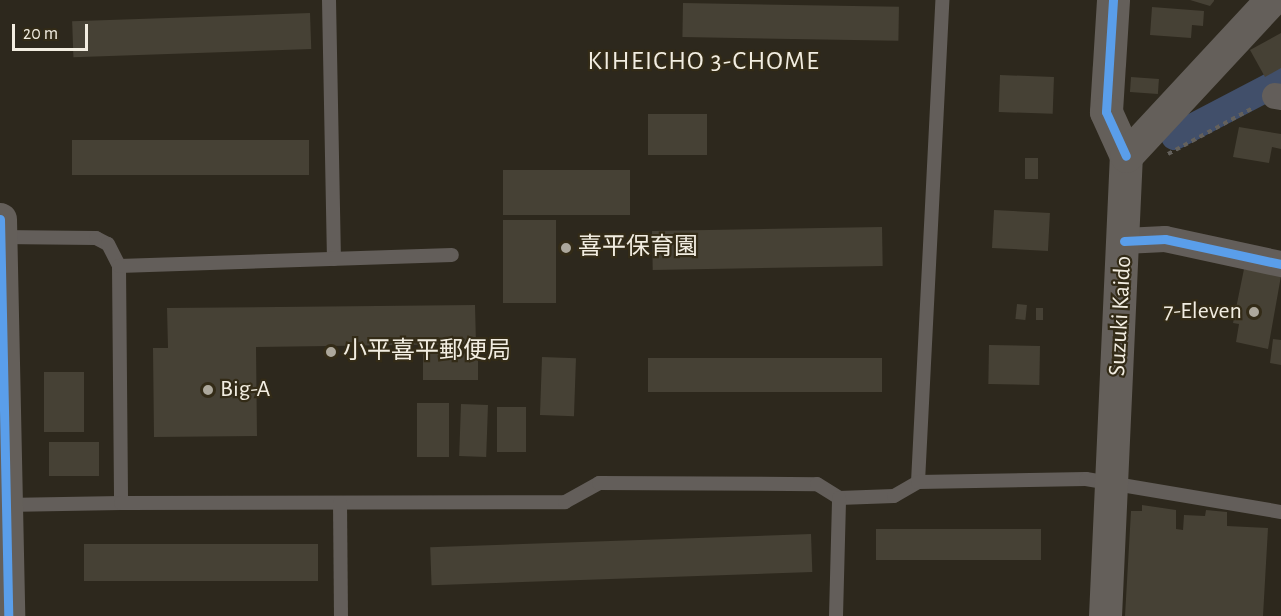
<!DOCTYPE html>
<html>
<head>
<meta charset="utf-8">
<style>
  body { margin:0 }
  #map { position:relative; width:1281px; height:616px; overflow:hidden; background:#2d281d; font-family:"Alegreya Sans","Noto Sans JP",sans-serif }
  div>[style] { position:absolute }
  .canal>* { height:27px; margin:-13.5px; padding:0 13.5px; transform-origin:13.5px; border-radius:13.5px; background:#414f6a }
  .building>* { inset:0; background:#464135; transform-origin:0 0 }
  .path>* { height:4px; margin-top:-2px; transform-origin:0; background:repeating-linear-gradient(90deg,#64615c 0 4.5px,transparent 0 9px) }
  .lane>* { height:14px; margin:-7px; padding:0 7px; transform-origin:7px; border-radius:7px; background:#635e5a }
  .street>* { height:26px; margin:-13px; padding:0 13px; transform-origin:13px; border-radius:13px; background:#635e5a }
  .secondary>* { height:33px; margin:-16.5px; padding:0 16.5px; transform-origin:16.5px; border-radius:16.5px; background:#645f5a }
  .cycleway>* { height:9px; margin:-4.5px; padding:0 4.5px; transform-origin:4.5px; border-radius:4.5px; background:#5a9eea }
  .dots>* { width:16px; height:16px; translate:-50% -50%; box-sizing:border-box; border:3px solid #332b17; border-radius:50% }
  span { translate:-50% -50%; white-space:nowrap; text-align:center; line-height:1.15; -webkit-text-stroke:4.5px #332b17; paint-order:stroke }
  .poi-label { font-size:24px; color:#f2ede1 }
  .left { translate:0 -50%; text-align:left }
  .right { translate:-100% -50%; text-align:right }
  .street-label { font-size:24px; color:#f2ede1 }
  .neighbourhood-label { font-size:26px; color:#f2ede1; letter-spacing:1.5px }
  .scale { position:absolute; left:12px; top:24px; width:76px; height:27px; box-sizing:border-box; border:3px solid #f2ede1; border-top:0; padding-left:8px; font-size:18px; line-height:21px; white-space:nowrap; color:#f2ede1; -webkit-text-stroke:4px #332b17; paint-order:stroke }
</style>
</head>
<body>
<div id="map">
  <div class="canal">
    <div style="left:1174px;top:136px;width:121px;rotate:-27.6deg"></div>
  </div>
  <div class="building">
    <div style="clip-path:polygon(1190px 0,1214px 0,1214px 1px,1210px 6px)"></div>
    <div style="left:683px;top:3px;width:216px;height:34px;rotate:1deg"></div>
    <div style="clip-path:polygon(1152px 7px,1204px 11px,1203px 26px,1192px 25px,1191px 38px,1150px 35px)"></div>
    <div style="left:310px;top:13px;width:36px;height:238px;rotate:88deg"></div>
    <div style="clip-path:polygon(1281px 33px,1281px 68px,1265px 77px,1250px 50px)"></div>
    <div style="left:1000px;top:75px;width:54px;height:37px;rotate:2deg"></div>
    <div style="left:1131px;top:77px;width:28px;height:15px;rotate:4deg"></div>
    <div style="left:648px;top:114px;width:59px;height:41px"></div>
    <div style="clip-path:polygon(1239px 127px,1281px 134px,1281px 149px,1272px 147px,1269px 163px,1233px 157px)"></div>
    <div style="left:309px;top:140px;width:35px;height:237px;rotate:90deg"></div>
    <div style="left:1025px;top:158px;width:13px;height:21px"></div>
    <div style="left:503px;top:170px;width:127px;height:45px"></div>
    <div style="left:994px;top:210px;width:56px;height:38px;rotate:3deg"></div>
    <div style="left:503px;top:220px;width:53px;height:83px"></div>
    <div style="left:882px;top:227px;width:39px;height:230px;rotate:89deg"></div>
    <div style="clip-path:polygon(1244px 269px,1281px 276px,1268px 349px,1236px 342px,1239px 324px,1233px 323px)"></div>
    <div style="left:1017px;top:304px;width:10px;height:15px;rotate:6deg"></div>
    <div style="clip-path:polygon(475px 305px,476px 344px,256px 347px,257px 436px,154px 437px,153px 348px,168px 348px,167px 308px)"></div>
    <div style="left:1036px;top:308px;width:7px;height:12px"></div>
    <div style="clip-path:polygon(1273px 339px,1281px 340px,1281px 365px,1270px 363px)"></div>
    <div style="left:989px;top:345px;width:51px;height:39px;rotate:1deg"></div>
    <div style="left:423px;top:351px;width:55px;height:29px"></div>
    <div style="left:542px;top:357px;width:34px;height:58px;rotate:2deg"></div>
    <div style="left:882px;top:358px;width:34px;height:234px;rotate:90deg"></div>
    <div style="left:44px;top:372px;width:40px;height:60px"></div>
    <div style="left:449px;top:403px;width:54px;height:32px;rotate:90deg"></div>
    <div style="left:461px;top:404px;width:27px;height:52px;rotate:2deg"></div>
    <div style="left:497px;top:407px;width:29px;height:45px"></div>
    <div style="left:49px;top:442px;width:50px;height:34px"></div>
    <div style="clip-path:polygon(1142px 505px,1176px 510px,1176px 529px,1183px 530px,1184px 515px,1205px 516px,1206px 510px,1227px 512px,1227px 526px,1268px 528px,1263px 616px,1125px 616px,1131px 511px,1142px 511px)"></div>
    <div style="left:1041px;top:529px;width:31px;height:165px;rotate:90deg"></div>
    <div style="left:811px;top:534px;width:38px;height:381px;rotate:88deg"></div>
    <div style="left:318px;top:544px;width:37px;height:234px;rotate:90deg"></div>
  </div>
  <div class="path">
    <div style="left:1168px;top:154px;width:97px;rotate:-28.4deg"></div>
  </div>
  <div class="lane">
    <div style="left:329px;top:0;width:259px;rotate:88.9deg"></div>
    <div style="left:0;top:237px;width:96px;rotate:0.6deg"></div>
    <div style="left:96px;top:238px;width:13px;rotate:27deg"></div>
    <div style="left:108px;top:244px;width:25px;rotate:63deg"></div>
    <div style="left:119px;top:266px;width:237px;rotate:89.5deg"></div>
    <div style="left:121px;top:503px;width:116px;rotate:179deg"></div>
    <div style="left:119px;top:266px;width:333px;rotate:-1.9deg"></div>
    <div style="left:918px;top:482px;width:483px;rotate:-87.1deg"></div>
    <div style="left:121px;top:503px;width:444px;rotate:-0.1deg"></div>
    <div style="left:565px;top:502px;width:39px;rotate:-29deg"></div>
    <div style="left:599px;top:483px;width:218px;rotate:0.3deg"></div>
    <div style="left:817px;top:484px;width:26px;rotate:32deg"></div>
    <div style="left:839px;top:498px;width:55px;rotate:-2.1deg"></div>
    <div style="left:894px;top:496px;width:28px;rotate:-30deg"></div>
    <div style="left:918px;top:482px;width:168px;rotate:-1deg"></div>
    <div style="left:1086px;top:479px;width:198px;rotate:9.6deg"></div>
    <div style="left:340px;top:503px;width:113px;rotate:89.5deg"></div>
    <div style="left:836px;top:616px;width:118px;rotate:-88.5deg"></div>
  </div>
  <div class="street">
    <div style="left:1275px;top:96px;width:6px;rotate:9deg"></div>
    <div style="left:1124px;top:241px;width:41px;rotate:-2.8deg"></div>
    <div style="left:1165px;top:239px;width:119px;rotate:12.2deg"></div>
  </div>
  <div class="secondary">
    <div style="left:1113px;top:0;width:112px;rotate:93.6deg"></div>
    <div style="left:1106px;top:112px;width:48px;rotate:65.6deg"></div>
    <div style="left:0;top:219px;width:397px;rotate:88.8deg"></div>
    <div style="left:1105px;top:616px;width:460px;rotate:-87.4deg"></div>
    <div style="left:1126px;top:156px;width:213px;rotate:-47.1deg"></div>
  </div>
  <div class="cycleway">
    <div style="left:1113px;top:0;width:112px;rotate:93.6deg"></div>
    <div style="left:1106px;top:112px;width:48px;rotate:65.6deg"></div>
    <div style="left:0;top:219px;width:397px;rotate:88.8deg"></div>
    <div style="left:1124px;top:241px;width:41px;rotate:-2.8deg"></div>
    <div style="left:1165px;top:239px;width:119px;rotate:12.2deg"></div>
  </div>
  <div class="dots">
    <div style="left:566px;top:248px;background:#ada89c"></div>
    <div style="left:1254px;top:312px;background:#ada89c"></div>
    <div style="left:331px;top:352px;background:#ada89c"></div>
    <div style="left:208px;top:390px;background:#ada89c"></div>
  </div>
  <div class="poi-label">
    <span class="left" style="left:578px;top:248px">喜平保育園</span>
    <span class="right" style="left:1242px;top:312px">7-Eleven</span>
    <span class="left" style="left:343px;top:352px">小平喜平郵便局</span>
    <span class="left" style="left:220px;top:390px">Big-A</span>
  </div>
  <div class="street-label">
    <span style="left:1121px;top:316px;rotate:-87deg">Suzuki Kaido</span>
  </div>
  <div class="neighbourhood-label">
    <span style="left:704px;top:62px">KIHEICHO 3-CHOME</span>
  </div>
  <div class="scale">20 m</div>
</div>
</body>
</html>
